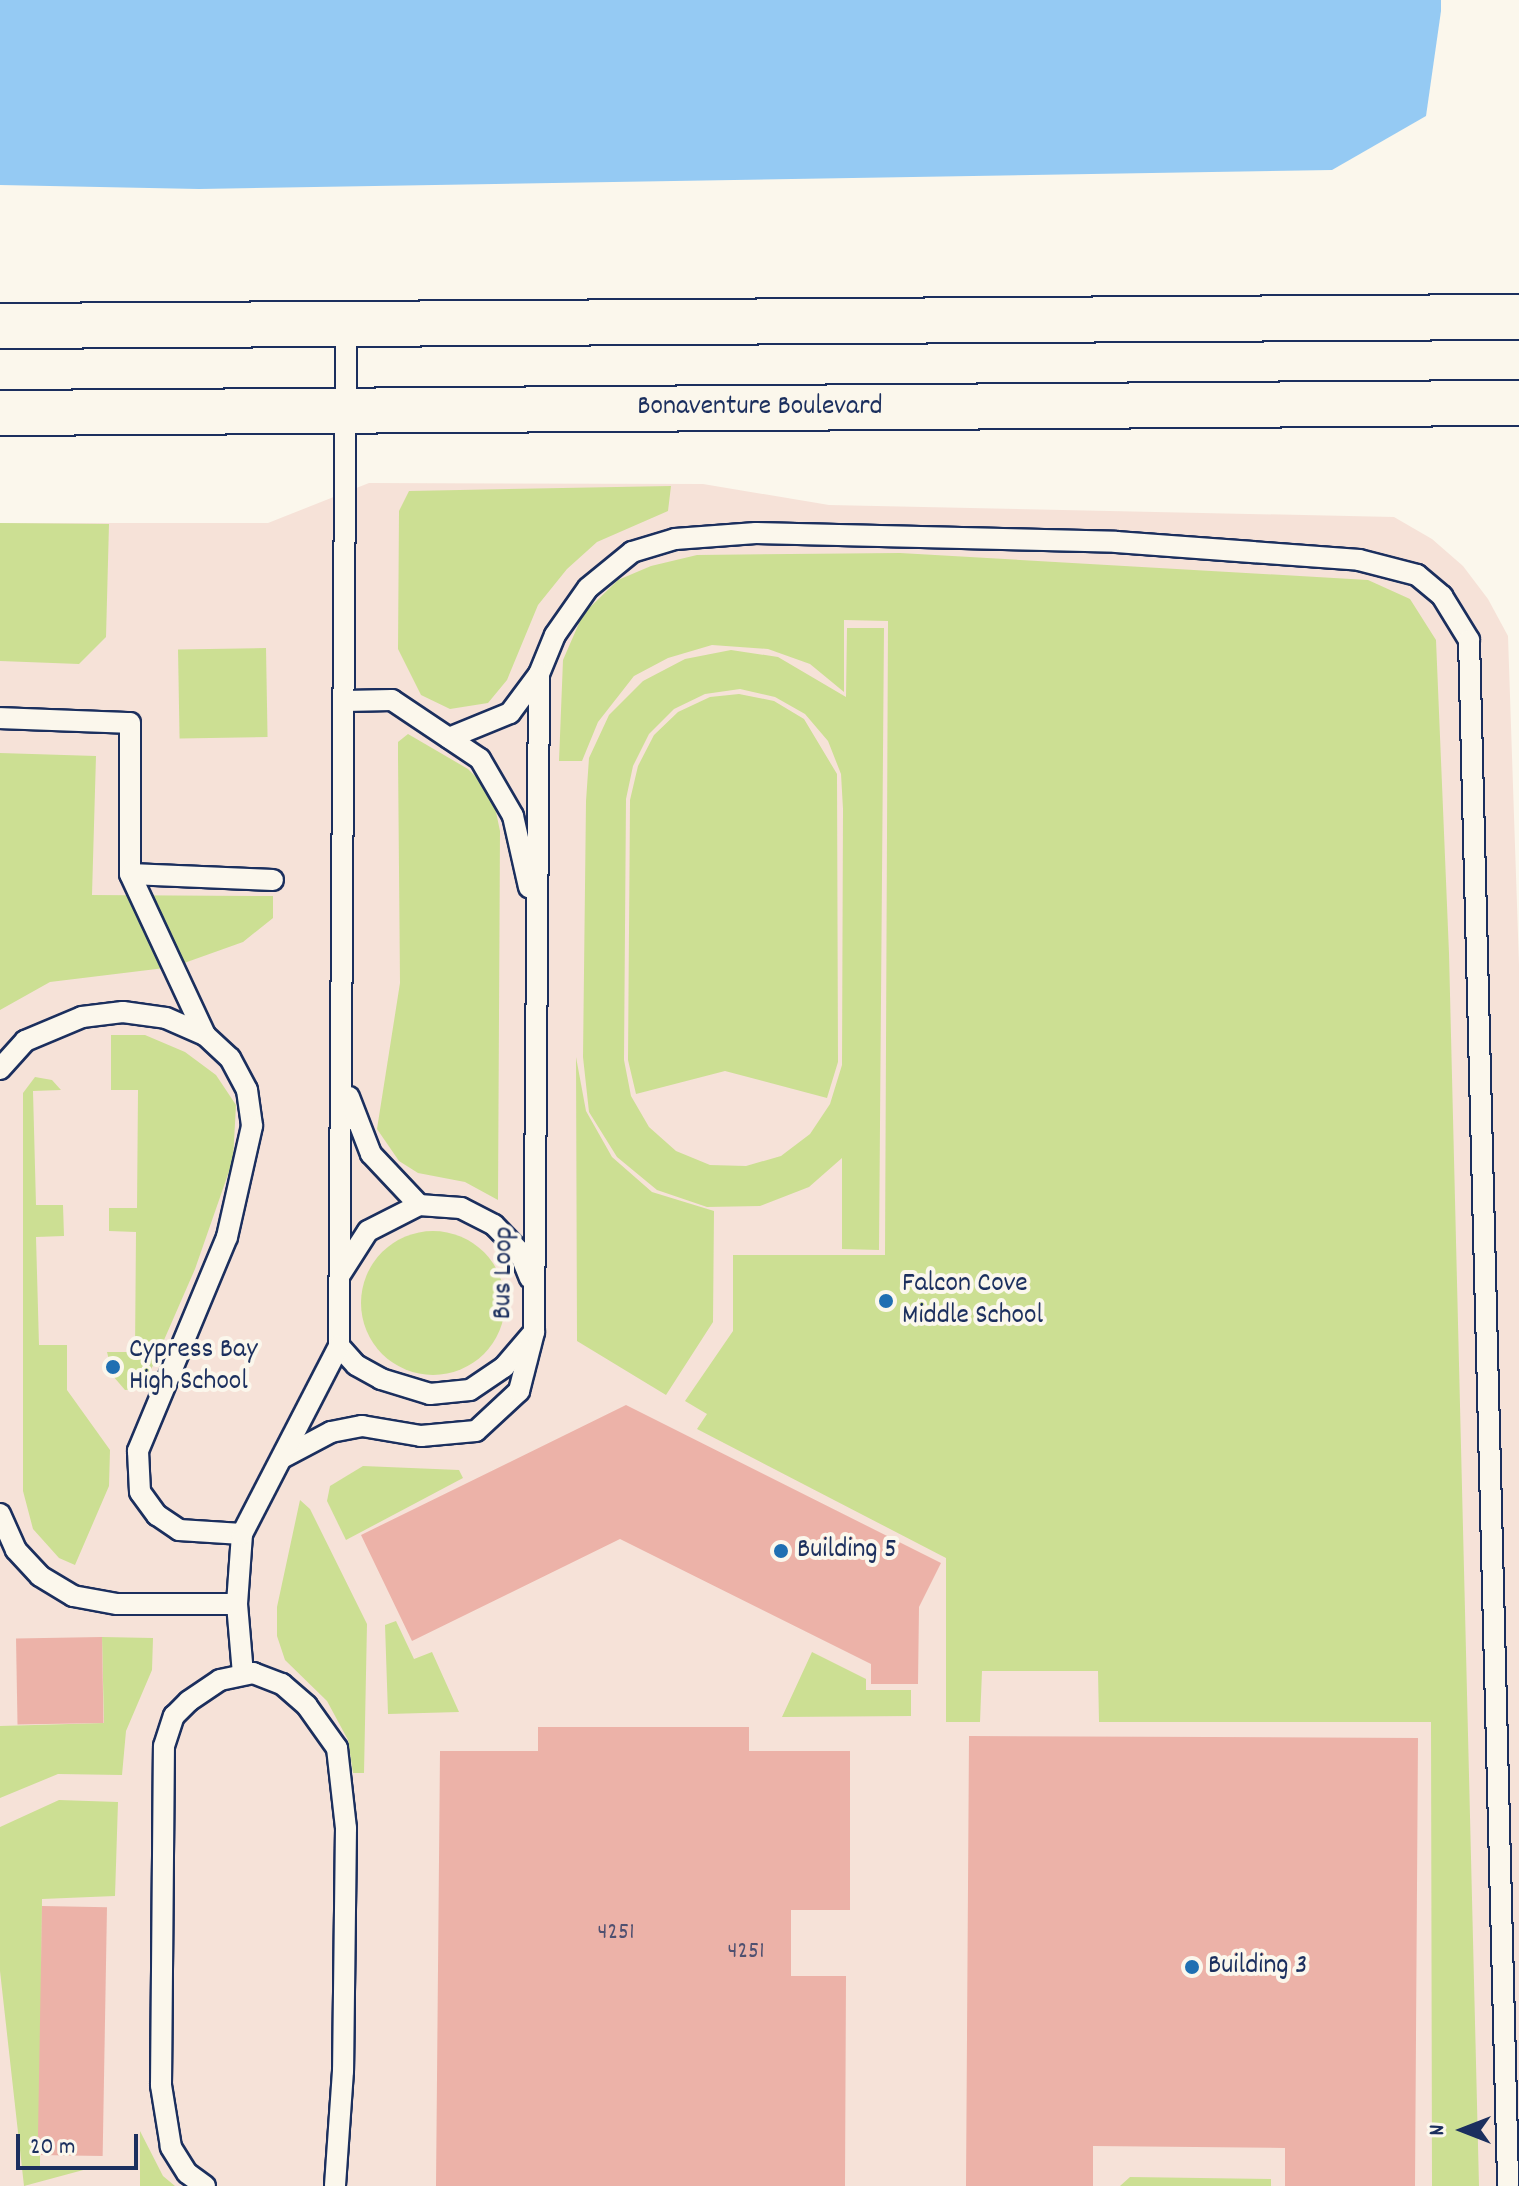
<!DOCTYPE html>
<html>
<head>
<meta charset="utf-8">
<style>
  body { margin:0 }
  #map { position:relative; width:1519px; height:2186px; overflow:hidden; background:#fbf7ec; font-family:Dekko,sans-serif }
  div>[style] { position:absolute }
  .built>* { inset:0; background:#f6e2d8 }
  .green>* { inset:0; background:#ccdf93; transform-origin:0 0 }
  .round { border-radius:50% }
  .water>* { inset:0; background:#95caf3 }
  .building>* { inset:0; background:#ecb2a8; transform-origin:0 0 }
  .roads { filter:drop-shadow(2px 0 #1b2f5e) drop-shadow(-2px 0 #1b2f5e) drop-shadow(0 2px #1b2f5e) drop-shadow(0 -2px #1b2f5e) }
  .lane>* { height:20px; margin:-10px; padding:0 10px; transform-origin:10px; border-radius:10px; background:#fbf7ec }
  .secondary>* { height:44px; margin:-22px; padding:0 22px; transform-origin:22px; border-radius:22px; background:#fbf7ec }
  .dots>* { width:22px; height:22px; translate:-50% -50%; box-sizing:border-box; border:4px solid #fbf7ec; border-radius:50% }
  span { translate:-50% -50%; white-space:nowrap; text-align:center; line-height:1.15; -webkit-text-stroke:8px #fbf7ec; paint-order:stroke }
  .number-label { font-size:24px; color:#4f5070 }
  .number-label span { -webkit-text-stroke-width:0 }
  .street-label { font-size:28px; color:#1b2f5e }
  .poi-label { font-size:28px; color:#1b2f5e }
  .left { translate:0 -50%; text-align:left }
  .north { position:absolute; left:1423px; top:2090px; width:80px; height:80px; -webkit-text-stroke:6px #fbf7ec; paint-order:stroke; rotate:270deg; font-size:22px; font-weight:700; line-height:32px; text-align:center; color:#1b2f5e }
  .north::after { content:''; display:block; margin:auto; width:28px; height:36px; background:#1b2f5e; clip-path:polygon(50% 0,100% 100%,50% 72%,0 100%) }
  .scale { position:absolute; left:16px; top:2134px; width:122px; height:36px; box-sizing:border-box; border:4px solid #1b2f5e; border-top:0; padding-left:10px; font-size:24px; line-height:28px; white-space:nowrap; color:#1b2f5e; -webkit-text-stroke:6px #fbf7ec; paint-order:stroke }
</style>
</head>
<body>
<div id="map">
  <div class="built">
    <div style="clip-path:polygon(369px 483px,703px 484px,829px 505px,1394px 517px,1432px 539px,1463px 566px,1488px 599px,1508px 636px,1519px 965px,1519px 2186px,0 2186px,0 523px,268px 523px)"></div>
  </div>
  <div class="green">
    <div style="clip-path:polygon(671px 486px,668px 511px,597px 542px,567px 569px,538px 605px,507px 680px,488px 703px,450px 709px,421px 695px,398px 649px,399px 511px,409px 491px)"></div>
    <div style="clip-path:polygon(0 523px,109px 524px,106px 637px,79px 664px,0 661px)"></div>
    <div style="clip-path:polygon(900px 553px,1368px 580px,1410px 599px,1436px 640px,1449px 953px,1479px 2186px,1432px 2186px,1431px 1722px,1099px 1722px,1098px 1671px,982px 1671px,980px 1722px,946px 1722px,946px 1558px,697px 1429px,707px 1414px,685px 1401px,733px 1331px,733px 1255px,885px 1255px,888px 621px,844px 620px,844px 692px,810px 664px,768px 649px,712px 645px,668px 658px,634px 676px,598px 722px,582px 761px,559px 761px,563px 660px,583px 614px,618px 580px,651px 566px,697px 555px)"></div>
    <div style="clip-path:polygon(evenodd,847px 628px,884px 628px,879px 1250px,842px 1249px,842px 1158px,809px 1187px,760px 1206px,707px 1207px,657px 1190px,617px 1157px,589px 1112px,583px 1057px,586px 801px,589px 758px,609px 715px,643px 681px,685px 659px,731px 650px,778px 657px,846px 697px,847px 628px,740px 689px,775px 697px,805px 714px,828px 741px,841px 774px,843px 809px,842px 1065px,830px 1104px,810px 1134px,781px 1156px,746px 1166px,710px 1165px,676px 1151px,649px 1127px,631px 1096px,624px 1060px,626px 799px,633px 766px,649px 734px,674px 709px,705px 694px,740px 689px)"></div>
    <div style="left:266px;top:648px;width:89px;height:88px;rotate:89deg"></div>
    <div style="clip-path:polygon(739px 694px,774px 701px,804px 719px,837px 774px,838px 1062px,827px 1098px,725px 1071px,636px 1094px,628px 1060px,630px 800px,638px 766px,654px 735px,678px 712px,710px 697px)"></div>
    <div style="clip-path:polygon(408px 734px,468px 769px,492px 793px,500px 831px,498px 1200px,465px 1182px,418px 1173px,399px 1161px,377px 1129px,400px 983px,398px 756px,398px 742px)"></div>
    <div style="clip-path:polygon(0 753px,96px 756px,92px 895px,273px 896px,273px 918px,243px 942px,173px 967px,50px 982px,0 1010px)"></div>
    <div style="clip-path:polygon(111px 1035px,145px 1035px,185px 1052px,216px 1075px,236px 1105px,233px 1160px,195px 1269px,147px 1379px,138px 1389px,125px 1390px,113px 1376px,107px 1352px,135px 1352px,136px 1232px,109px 1231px,109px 1208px,137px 1208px,138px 1090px,111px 1090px)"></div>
    <div style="clip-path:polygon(576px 1057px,586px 1111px,612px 1157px,652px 1192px,714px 1211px,713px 1322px,666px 1395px,577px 1341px)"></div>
    <div style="clip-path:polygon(35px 1077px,52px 1080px,61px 1090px,33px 1091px,36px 1205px,63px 1205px,64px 1236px,36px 1237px,39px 1345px,67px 1345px,67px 1390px,110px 1450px,109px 1486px,75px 1565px,59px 1558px,33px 1529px,23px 1491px,23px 1093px)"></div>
    <div class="round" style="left:361px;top:1231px;width:144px;height:144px"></div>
    <div style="clip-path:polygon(363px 1466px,459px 1470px,463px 1478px,346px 1540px,327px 1501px,330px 1486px)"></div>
    <div style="clip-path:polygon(300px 1500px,310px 1509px,367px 1624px,364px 1773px,353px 1773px,348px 1740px,327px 1701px,285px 1660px,277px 1636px,277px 1607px)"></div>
    <div style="clip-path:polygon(396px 1621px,414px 1659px,432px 1652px,459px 1712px,388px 1714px,385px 1625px)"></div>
    <div style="clip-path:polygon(102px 1637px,153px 1638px,152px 1670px,126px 1731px,122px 1775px,58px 1774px,0 1798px,0 1726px,104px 1723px)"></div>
    <div style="clip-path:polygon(812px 1652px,866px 1679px,866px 1690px,911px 1690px,911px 1716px,782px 1717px)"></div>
    <div style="clip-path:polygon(59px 1800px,118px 1802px,115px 1896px,42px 1899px,40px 2167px,87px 2169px,24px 2186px,0 1971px,0 1827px)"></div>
    <div style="clip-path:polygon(140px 2131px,163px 2176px,175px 2186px,140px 2186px)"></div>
    <div style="clip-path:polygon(1130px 2177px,1271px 2179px,1271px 2186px,1120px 2186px)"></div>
  </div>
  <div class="water">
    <div style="clip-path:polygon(0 0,1441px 0,1441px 11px,1426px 116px,1332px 170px,199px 189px,0 185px)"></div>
  </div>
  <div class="building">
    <div style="clip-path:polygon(626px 1405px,941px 1563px,919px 1607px,918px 1684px,871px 1684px,871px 1664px,620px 1539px,412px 1641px,361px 1535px)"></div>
    <div style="left:102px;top:1637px;width:86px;height:86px;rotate:89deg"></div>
    <div style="clip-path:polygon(538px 1727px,749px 1727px,749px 1751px,850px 1751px,850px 1910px,791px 1910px,791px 1976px,846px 1976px,845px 2186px,436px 2186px,440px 1751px,538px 1751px)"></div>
    <div style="clip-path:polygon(969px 1736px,1418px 1738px,1415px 2186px,1285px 2186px,1285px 2148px,1093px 2146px,1093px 2186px,966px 2186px)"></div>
    <div style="left:42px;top:1906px;width:65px;height:249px;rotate:1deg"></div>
  </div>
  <div class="roads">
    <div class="lane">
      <div style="left:346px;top:324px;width:1022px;rotate:90.39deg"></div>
      <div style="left:339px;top:1346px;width:25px;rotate:48deg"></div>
      <div style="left:356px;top:1365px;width:29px;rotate:29deg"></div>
      <div style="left:381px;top:1379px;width:51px;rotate:17deg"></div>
      <div style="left:430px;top:1394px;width:40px;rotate:-5.7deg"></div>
      <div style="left:470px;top:1390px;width:41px;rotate:-34.1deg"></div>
      <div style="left:504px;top:1367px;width:46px;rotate:-49.4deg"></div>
      <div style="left:345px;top:701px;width:47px;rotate:-1.2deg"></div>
      <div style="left:392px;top:700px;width:106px;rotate:33.8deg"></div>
      <div style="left:480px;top:759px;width:66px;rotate:59.9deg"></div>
      <div style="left:513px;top:816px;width:73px;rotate:77.3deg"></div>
      <div style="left:0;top:718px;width:130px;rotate:2.2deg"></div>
      <div style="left:130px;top:723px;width:151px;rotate:90deg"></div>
      <div style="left:130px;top:874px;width:143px;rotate:2.4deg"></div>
      <div style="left:449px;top:738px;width:66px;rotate:-22.3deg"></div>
      <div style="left:510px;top:713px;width:49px;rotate:-53.4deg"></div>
      <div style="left:539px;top:674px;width:42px;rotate:-67.7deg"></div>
      <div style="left:555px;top:635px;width:57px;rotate:-54.9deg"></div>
      <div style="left:588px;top:588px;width:57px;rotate:-39.3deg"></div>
      <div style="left:632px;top:552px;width:45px;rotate:-16.8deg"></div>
      <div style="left:675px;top:539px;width:81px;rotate:-4.2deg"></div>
      <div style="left:756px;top:533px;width:360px;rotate:1.4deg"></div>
      <div style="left:1116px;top:542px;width:244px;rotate:4.2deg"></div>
      <div style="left:1359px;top:560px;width:60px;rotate:14.5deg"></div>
      <div style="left:1417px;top:575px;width:33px;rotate:40deg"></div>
      <div style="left:1442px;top:596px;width:52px;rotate:58.5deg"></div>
      <div style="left:1469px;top:640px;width:1546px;rotate:88.55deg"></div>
      <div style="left:130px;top:874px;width:178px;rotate:65deg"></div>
      <div style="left:0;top:1069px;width:38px;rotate:-48deg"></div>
      <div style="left:25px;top:1041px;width:62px;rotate:-22.8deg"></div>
      <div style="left:82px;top:1017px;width:41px;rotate:-7deg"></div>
      <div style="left:123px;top:1012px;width:43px;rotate:7.9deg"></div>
      <div style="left:166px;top:1018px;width:43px;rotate:23.6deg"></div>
      <div style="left:205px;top:1035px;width:34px;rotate:43deg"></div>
      <div style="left:230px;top:1058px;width:36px;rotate:62deg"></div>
      <div style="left:247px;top:1090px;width:36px;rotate:82deg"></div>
      <div style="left:252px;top:1126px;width:114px;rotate:102.7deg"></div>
      <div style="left:227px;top:1237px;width:232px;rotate:112.6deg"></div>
      <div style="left:138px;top:1451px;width:41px;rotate:87.2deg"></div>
      <div style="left:140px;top:1492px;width:29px;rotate:54deg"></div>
      <div style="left:157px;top:1515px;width:27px;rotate:34deg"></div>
      <div style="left:179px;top:1530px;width:63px;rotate:3.6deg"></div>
      <div style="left:349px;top:1097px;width:61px;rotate:68.9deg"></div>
      <div style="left:371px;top:1154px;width:70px;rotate:46.7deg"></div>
      <div style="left:341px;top:1273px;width:50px;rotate:-57.3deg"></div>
      <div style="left:368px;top:1231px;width:57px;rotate:-27deg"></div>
      <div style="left:419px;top:1205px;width:42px;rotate:4.1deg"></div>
      <div style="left:461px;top:1208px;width:37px;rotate:27deg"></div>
      <div style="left:494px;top:1225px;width:36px;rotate:46deg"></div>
      <div style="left:519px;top:1251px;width:29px;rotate:68deg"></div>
      <div style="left:284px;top:1457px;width:53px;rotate:-28deg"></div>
      <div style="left:331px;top:1432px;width:32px;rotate:-11deg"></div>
      <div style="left:362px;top:1426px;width:60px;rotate:9.6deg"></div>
      <div style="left:421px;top:1436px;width:55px;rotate:-5.2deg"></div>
      <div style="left:476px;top:1431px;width:59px;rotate:-42.9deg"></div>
      <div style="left:519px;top:1391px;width:61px;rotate:-75.7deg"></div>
      <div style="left:534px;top:1332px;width:658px;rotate:-89.56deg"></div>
      <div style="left:0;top:1514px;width:39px;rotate:66deg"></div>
      <div style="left:16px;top:1550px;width:35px;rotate:47deg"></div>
      <div style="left:40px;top:1576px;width:39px;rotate:31deg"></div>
      <div style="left:73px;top:1596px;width:45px;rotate:10.3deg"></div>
      <div style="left:117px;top:1604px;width:120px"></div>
      <div style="left:243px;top:1674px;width:70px;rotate:-94.9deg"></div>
      <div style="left:237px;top:1604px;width:70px;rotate:-85.9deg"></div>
      <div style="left:242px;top:1534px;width:212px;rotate:-62.7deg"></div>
      <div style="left:205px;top:2186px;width:22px;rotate:-144deg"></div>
      <div style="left:187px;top:2173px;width:31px;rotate:-122deg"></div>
      <div style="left:171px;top:2147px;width:63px;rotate:-99.2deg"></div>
      <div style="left:161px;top:2085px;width:339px;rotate:-89.5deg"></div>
      <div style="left:164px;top:1746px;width:32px;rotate:-72deg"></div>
      <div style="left:174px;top:1716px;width:21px;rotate:-45deg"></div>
      <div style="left:189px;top:1701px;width:37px;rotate:-34deg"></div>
      <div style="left:220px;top:1680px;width:34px;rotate:-12deg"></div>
      <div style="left:253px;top:1673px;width:31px;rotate:21deg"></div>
      <div style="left:282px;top:1684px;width:33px;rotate:41deg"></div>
      <div style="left:307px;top:1706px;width:52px;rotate:54.5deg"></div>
      <div style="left:337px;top:1748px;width:81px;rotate:83.6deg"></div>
      <div style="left:346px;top:1828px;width:243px;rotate:90.7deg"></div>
      <div style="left:343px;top:2071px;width:115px;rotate:94deg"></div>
    </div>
    <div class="secondary">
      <div style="left:0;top:326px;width:1519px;rotate:-0.34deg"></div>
      <div style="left:0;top:413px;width:1519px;rotate:-0.38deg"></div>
    </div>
  </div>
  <div class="dots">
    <div style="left:886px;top:1301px;background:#1f6fb2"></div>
    <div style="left:113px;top:1367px;background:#1f6fb2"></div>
    <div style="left:781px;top:1551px;background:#1f6fb2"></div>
    <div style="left:1192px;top:1967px;background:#1f6fb2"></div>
  </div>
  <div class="number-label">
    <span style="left:616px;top:1934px">4251</span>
    <span style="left:746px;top:1953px">4251</span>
  </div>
  <div class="street-label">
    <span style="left:760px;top:408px">Bonaventure Boulevard</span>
    <span style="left:505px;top:1273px;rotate:-89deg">Bus Loop</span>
  </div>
  <div class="poi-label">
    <span class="left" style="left:902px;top:1301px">Falcon Cove<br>Middle School</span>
    <span class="left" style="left:129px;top:1367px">Cypress Bay<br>High School</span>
    <span class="left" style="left:797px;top:1551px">Building 5</span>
    <span class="left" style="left:1208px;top:1967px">Building 3</span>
  </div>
  <div class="north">N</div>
  <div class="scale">20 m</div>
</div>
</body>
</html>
